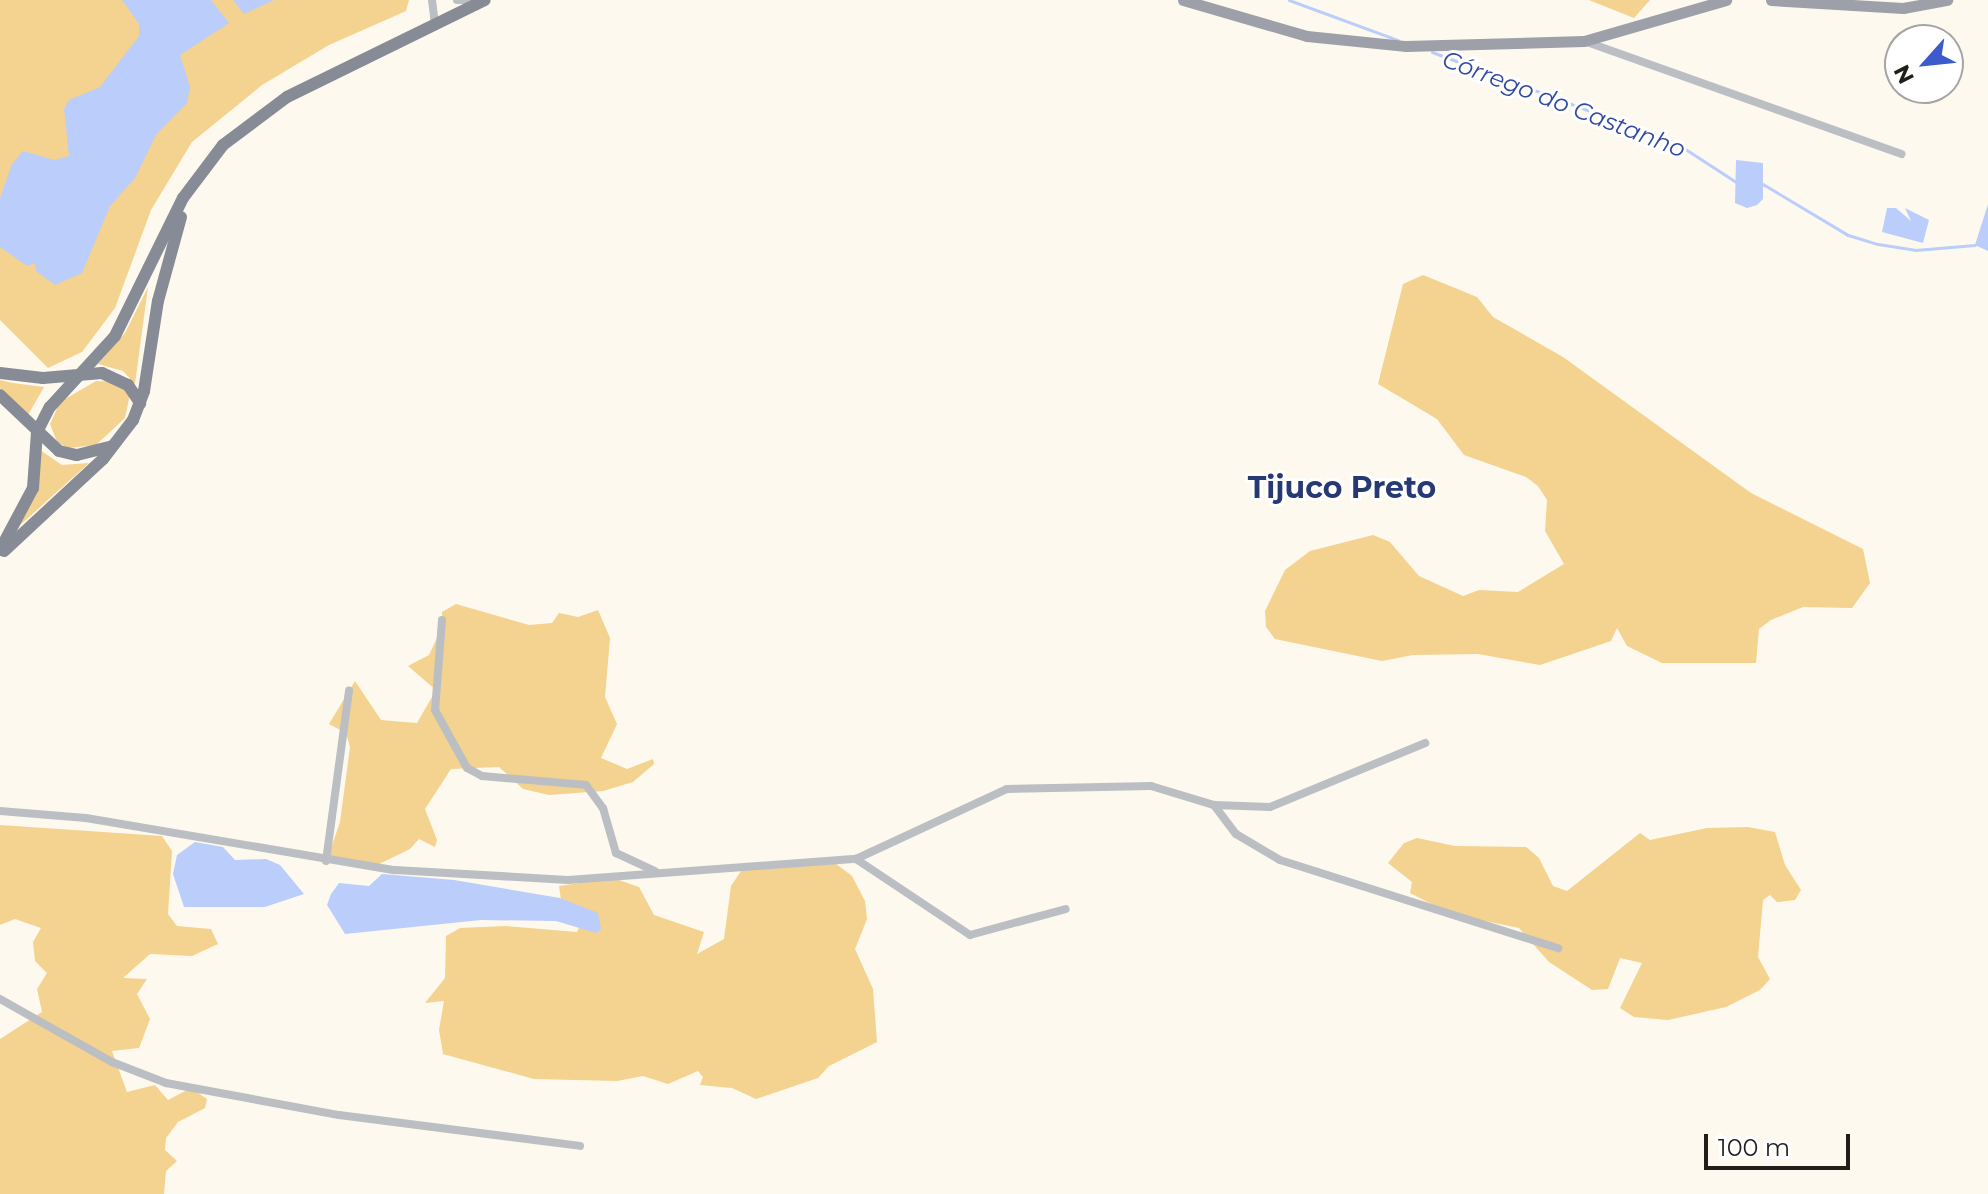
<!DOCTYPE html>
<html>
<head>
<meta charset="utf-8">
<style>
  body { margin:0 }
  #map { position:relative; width:1988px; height:1194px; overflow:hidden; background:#fef9ee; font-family:Montserrat,sans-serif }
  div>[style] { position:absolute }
  .green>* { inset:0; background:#f4d28f }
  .water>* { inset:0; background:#bacdfb }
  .stream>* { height:3px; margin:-1.5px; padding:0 1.5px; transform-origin:1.5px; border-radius:1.5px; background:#bacdfb }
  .minor>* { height:8px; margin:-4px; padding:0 4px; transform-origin:4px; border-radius:4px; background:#bbbec3 }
  .secondary>* { height:11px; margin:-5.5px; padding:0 5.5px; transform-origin:5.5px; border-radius:5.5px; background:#9da0a9 }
  .primary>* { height:12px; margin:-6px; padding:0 6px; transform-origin:6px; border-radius:6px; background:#878b96 }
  span { translate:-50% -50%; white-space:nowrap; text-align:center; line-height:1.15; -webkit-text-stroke:6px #fff; paint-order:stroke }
  .water-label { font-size:24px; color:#314aa1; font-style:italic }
  .district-label { font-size:30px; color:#273972; font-weight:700 }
  .north { position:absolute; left:1884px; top:24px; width:80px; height:80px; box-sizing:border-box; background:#fff; border:2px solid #a6a5a3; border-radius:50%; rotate:243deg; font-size:22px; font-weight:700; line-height:32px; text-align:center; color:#211f1a }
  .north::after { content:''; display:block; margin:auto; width:28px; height:36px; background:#3c5bcd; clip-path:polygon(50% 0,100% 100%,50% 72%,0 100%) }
  .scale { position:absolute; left:1704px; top:1134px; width:146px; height:36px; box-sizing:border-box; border:4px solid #211f1a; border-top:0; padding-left:10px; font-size:24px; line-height:28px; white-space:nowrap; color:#211f1a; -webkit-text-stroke:6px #fff; paint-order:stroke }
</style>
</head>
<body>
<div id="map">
  <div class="green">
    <div style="clip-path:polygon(0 0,409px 0,406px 11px,329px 45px,262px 85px,192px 142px,151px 210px,115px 308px,82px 352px,48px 368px,0 320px)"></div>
    <div style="clip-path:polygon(1589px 0,1650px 0,1634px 18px)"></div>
    <div style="clip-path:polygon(1423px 275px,1477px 297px,1493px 317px,1563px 357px,1751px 493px,1863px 549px,1870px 583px,1852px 608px,1803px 607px,1771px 620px,1759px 629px,1756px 663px,1662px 663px,1627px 646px,1617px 628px,1611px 641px,1540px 665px,1478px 654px,1413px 655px,1382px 661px,1275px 639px,1266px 627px,1265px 611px,1285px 570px,1310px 551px,1373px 535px,1390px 542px,1419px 576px,1463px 596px,1479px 590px,1518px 592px,1564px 564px,1545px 531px,1547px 500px,1538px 486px,1526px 477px,1464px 455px,1437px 419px,1378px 384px,1403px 284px)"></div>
    <div style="clip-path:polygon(148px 287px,135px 384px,123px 371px,98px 364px,125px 333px)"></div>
    <div style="clip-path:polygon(0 380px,13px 383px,44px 387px,28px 415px,0 388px)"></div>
    <div style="clip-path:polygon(96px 381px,117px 382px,130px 394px,125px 418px,96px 445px,68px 448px,57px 442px,50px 424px,60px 402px)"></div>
    <div style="clip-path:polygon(40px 450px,62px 465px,89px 463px,19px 526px)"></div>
    <div style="clip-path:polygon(456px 604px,529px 625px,552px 623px,559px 613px,578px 617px,598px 610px,610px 638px,605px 697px,617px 724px,601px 758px,627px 769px,653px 759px,654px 764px,633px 782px,603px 791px,549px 795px,523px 789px,499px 767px,451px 769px,425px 809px,437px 840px,435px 847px,419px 839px,410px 849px,377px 865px,328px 857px,340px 822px,350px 747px,346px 733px,329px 724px,355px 681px,381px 720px,417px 723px,436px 690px,408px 666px,429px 655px,442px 627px,442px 612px)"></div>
    <div style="clip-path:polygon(0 825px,162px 836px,172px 851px,168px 914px,177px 926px,211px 929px,218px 944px,192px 956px,150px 954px,123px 978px,147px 979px,137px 994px,150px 1019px,139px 1048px,112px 1051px,127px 1092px,155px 1085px,168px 1100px,191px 1088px,207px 1099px,205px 1108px,178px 1122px,166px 1138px,165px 1150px,177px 1161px,166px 1171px,164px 1194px,0 1194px,0 1039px,42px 1012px,37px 989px,47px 973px,35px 961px,33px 942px,41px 928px,15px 919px,0 925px)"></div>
    <div style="clip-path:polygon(1748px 827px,1775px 832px,1785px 865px,1801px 890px,1795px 900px,1777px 902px,1770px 895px,1763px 900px,1758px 957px,1770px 979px,1760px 990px,1726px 1007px,1668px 1020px,1634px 1017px,1620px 1008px,1642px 963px,1620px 958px,1608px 989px,1592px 990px,1549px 962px,1519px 928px,1451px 914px,1410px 893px,1412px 882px,1388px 863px,1404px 843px,1417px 838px,1455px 846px,1526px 847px,1539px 858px,1553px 886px,1567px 891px,1640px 833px,1650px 840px,1707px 828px)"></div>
    <div style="clip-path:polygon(831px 860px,852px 876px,865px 901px,867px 919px,855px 949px,873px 989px,877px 1042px,829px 1066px,818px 1078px,756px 1099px,732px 1088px,700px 1085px,703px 1077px,698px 1071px,668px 1084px,643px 1076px,617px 1081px,534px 1079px,443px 1054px,439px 1030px,444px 1001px,425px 1003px,445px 978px,446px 936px,460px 928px,506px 926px,577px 932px,581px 923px,561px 900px,559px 886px,613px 878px,639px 887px,654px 915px,704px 932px,697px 954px,724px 939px,731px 886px,741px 871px)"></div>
  </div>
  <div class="water">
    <div style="clip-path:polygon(122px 0,211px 0,229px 23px,180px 55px,190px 87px,187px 103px,156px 135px,135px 178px,110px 206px,82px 273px,55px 285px,36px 271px,35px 263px,27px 266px,0 247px,0 198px,12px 164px,23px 151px,54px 160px,69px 156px,64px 109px,69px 100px,100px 87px,139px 36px,139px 24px)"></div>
    <div style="clip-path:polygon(233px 0,274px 0,244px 14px)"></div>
    <div style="clip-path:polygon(1736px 160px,1763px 163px,1763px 199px,1757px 205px,1747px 208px,1735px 203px)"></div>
    <div style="clip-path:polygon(1988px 204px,1988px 251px,1975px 245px)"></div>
    <div style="clip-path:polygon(1887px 208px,1896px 208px,1911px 221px,1905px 208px,1929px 220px,1923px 243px,1882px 232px)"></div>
    <div style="clip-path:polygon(195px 842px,223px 847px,235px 860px,266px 859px,280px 865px,304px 894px,265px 907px,184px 907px,173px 874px,177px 855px)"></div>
    <div style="clip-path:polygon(382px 874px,454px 880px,560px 898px,598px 913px,601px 929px,596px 933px,556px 921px,481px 920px,345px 934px,327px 905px,331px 894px,339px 883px,369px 886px)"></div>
  </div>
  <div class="stream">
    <div style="left:1289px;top:0;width:116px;rotate:20.2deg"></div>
    <div style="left:1432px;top:52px;width:260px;rotate:20.5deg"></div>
    <div style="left:1676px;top:143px;width:72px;rotate:33deg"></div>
    <div style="left:1761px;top:183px;width:101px;rotate:30.9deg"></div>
    <div style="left:1848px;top:235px;width:31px;rotate:17deg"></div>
    <div style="left:1878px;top:244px;width:37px;rotate:9deg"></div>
    <div style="left:1915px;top:250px;width:60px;rotate:-4.8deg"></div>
  </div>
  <div class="minor">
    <div style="left:432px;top:0;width:24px;rotate:83deg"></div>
    <div style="left:457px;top:0;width:16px"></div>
    <div style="left:1584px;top:41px;width:337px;rotate:19.6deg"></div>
    <div style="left:442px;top:620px;width:90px;rotate:94.4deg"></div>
    <div style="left:435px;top:710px;width:66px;rotate:61.1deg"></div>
    <div style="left:467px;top:768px;width:17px;rotate:28deg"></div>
    <div style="left:482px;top:776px;width:104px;rotate:4.9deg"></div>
    <div style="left:586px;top:785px;width:29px;rotate:54deg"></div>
    <div style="left:603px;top:808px;width:47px;rotate:73.9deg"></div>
    <div style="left:616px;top:853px;width:43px;rotate:24.8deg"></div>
    <div style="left:1214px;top:805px;width:56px;rotate:2deg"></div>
    <div style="left:1270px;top:807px;width:168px;rotate:-22.4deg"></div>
    <div style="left:0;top:811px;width:86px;rotate:4.7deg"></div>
    <div style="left:86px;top:818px;width:313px;rotate:9.6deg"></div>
    <div style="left:395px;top:870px;width:173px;rotate:3.3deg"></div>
    <div style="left:568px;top:880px;width:289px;rotate:-4.2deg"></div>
    <div style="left:856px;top:859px;width:166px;rotate:-24.9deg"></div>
    <div style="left:1007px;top:789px;width:144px;rotate:-1.2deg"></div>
    <div style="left:1151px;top:786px;width:66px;rotate:16.8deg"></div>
    <div style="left:1214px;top:805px;width:36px;rotate:53deg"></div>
    <div style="left:1236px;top:834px;width:51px;rotate:30.6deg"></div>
    <div style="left:1280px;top:860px;width:292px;rotate:17.6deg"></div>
    <div style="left:856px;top:859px;width:137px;rotate:33.7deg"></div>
    <div style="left:970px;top:935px;width:99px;rotate:-15.2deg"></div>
    <div style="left:326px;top:861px;width:172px;rotate:-82.3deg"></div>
    <div style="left:0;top:999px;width:129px;rotate:29.4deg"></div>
    <div style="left:112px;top:1062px;width:58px;rotate:21.3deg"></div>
    <div style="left:166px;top:1083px;width:176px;rotate:10.5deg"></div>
    <div style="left:339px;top:1115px;width:243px;rotate:7.3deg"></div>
  </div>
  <div class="secondary">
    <div style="left:1183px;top:0;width:129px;rotate:16.2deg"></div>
    <div style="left:1307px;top:36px;width:100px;rotate:5.8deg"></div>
    <div style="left:1406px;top:46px;width:178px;rotate:-1.6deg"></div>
    <div style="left:1584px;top:41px;width:148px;rotate:-16.1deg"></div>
    <div style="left:1771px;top:0;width:132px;rotate:3.5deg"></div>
    <div style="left:1903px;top:8px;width:45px;rotate:-10.3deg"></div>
  </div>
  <div class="primary">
    <div style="left:0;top:373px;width:43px;rotate:6.6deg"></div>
    <div style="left:43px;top:378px;width:59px;rotate:-4.8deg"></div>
    <div style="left:102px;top:373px;width:29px;rotate:25deg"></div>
    <div style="left:128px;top:385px;width:22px;rotate:56deg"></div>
    <div style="left:0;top:395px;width:81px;rotate:43.5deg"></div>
    <div style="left:59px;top:451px;width:18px;rotate:13deg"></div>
    <div style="left:77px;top:455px;width:36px;rotate:-14deg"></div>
    <div style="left:0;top:550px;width:70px;rotate:-62deg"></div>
    <div style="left:33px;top:488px;width:56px;rotate:-85.9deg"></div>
    <div style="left:37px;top:432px;width:28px;rotate:-63deg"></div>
    <div style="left:50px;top:407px;width:96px;rotate:-47.5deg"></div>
    <div style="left:115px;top:336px;width:154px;rotate:-63.8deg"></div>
    <div style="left:183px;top:198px;width:66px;rotate:-53deg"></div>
    <div style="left:223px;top:145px;width:80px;rotate:-36.9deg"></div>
    <div style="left:287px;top:97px;width:220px;rotate:-26.1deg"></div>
    <div style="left:4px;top:551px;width:135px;rotate:-42.9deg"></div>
    <div style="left:103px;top:459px;width:49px;rotate:-52.4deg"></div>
    <div style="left:133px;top:420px;width:31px;rotate:-69deg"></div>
    <div style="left:144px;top:391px;width:91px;rotate:-81.2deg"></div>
    <div style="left:158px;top:301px;width:87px;rotate:-74.7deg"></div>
  </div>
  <div class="water-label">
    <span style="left:1564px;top:104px;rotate:21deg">Córrego do Castanho</span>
  </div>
  <div class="district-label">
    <span style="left:1342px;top:488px">Tijuco Preto</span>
  </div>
  <div class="north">N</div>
  <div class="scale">100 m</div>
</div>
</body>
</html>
